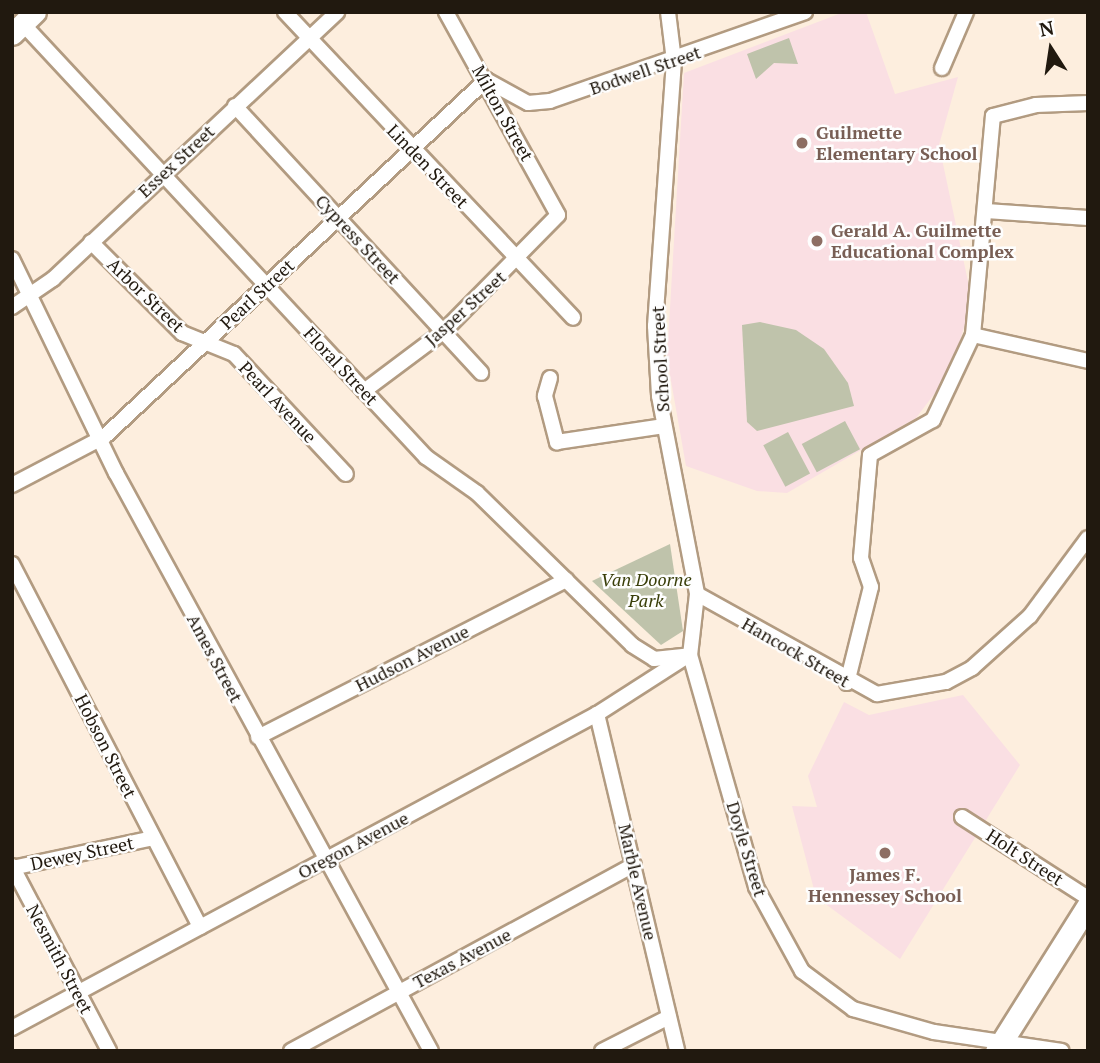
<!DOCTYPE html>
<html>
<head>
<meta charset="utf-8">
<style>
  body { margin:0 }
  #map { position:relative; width:1100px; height:1063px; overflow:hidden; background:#fdeede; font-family:"PT Serif",serif }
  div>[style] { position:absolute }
  .education>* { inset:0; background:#fadfe3 }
  .green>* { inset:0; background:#bfc3ab; transform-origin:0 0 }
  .roads { filter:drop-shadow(2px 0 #b29b81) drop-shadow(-2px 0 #b29b81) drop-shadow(0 2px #b29b81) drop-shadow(0 -2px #b29b81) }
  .street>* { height:14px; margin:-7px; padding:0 7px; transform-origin:7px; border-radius:7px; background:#fff }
  .secondary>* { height:21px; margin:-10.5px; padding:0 10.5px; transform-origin:10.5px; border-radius:10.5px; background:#fff }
  .dots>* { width:19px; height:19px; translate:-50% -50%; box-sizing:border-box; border:4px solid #fefefe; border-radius:50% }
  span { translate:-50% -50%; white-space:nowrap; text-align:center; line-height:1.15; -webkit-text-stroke:5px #fefefe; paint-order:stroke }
  .street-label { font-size:18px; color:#21190f }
  .education-label { font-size:18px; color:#785e54; font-weight:700 }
  .left { translate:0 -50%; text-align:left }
  .park-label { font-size:18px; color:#393e09; font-style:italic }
  .frame { position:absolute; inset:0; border:14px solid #21190f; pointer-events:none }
  .north { position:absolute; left:1016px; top:14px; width:70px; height:70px; -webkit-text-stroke:5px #fefefe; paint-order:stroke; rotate:348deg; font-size:19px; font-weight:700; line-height:28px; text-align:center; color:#21190f }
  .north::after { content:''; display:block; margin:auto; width:24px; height:32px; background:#21190f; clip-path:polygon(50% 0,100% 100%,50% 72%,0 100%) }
</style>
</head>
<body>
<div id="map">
  <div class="education">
    <div style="clip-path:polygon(844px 12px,866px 12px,895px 94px,958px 77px,939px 145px,970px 291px,966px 320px,951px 372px,916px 418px,787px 493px,757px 491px,686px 466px,667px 358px,684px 73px)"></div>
    <div style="clip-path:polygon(963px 695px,1020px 765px,900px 959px,816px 897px,792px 806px,817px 807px,808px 776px,844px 702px,869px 715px)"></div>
  </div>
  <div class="green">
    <div style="clip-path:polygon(789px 38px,798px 64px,774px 63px,756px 79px,747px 54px)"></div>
    <div style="clip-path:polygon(760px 322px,796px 330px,824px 349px,848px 383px,854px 406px,757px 431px,747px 422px,742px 325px)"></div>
    <div style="left:845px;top:421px;width:32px;height:49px;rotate:62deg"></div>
    <div style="left:788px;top:432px;width:47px;height:28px;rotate:62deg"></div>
    <div style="clip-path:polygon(670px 544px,683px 631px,661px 645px,592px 581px)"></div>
  </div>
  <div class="roads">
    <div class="street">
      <div style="left:285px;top:12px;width:420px;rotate:46.7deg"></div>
      <div style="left:668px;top:12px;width:49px;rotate:83deg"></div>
      <div style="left:674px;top:61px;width:266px;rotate:94.1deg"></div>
      <div style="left:655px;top:326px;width:70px;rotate:86.7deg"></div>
      <div style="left:659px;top:396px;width:202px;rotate:79.1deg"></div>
      <div style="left:697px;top:594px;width:61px;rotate:96.5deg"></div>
      <div style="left:690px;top:655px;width:241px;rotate:74.1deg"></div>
      <div style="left:756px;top:887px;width:96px;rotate:61.3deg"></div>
      <div style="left:802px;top:971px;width:64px;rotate:36.7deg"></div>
      <div style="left:853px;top:1009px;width:84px;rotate:15.9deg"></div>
      <div style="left:934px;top:1032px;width:129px;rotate:8.4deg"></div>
      <div style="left:23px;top:24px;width:592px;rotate:47.06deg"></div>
      <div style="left:426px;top:457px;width:62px;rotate:35.2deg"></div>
      <div style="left:477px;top:493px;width:217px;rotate:44.4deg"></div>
      <div style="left:632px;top:645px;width:26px;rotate:32deg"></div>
      <div style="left:654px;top:659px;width:36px;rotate:-6deg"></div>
      <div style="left:942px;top:68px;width:61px;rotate:-66.8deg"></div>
      <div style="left:235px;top:106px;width:363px;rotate:47.3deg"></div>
      <div style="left:986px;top:211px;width:102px;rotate:3.9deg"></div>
      <div style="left:91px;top:242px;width:129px;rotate:45deg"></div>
      <div style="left:182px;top:333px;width:56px;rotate:22deg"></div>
      <div style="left:234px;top:354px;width:164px;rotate:47deg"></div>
      <div style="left:12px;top:259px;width:238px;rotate:64.1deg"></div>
      <div style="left:116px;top:473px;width:658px;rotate:61.41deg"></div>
      <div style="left:12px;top:307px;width:50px;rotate:-34.3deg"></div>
      <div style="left:53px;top:279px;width:390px;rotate:-43.2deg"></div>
      <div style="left:973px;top:335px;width:118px;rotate:12.7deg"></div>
      <div style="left:550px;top:378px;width:19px;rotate:106deg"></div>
      <div style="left:545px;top:396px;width:48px;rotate:75.4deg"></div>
      <div style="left:557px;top:442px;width:108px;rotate:-8.5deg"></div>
      <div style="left:364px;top:391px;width:99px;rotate:-36.8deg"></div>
      <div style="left:443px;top:332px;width:164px;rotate:-45.5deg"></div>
      <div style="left:558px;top:215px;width:232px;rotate:-118.9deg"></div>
      <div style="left:12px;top:485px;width:104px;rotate:-27.6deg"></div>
      <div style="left:104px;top:437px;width:523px;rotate:-43.06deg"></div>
      <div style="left:486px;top:80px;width:48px;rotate:28.7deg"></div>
      <div style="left:528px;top:103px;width:22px;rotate:-5deg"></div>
      <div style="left:550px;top:101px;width:270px;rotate:-19.2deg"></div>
      <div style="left:12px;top:564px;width:409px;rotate:62.6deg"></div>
      <div style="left:697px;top:594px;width:206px;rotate:29.1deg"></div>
      <div style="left:877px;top:694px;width:70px;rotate:-9.9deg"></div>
      <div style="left:946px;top:682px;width:30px;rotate:-28deg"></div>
      <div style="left:972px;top:668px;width:78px;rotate:-41.9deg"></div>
      <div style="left:1030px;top:616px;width:97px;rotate:-53.4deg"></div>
      <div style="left:847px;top:683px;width:99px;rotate:-76deg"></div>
      <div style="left:871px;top:587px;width:31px;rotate:-109deg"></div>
      <div style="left:861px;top:558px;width:103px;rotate:-85deg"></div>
      <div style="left:870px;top:455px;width:72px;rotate:-29.1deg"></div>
      <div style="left:933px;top:420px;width:94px;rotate:-64.8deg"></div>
      <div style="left:973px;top:335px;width:220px;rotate:-84.8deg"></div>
      <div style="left:993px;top:116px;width:44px;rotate:-14.3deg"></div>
      <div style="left:1036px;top:105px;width:52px;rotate:-2.2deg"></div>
      <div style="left:597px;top:714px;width:346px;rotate:76.6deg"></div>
      <div style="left:258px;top:737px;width:346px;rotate:-27deg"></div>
      <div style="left:962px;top:817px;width:150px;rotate:32.7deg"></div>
      <div style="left:12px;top:866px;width:209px;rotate:62.3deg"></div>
      <div style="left:12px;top:868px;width:144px;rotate:-12deg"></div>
      <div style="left:12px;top:1028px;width:664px;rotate:-28.22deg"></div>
      <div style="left:597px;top:714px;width:109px;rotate:-32.7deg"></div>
      <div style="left:291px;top:1051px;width:390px;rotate:-28.5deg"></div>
      <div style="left:602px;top:1051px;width:75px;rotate:-26.9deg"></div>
    </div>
    <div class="secondary">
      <div style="left:12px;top:34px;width:32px;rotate:-44deg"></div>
      <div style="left:996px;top:1051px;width:173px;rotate:-57.8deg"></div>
    </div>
  </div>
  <div class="dots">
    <div style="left:802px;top:143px;background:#8d6e63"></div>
    <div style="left:817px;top:241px;background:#8d6e63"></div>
    <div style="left:885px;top:853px;background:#8d6e63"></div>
  </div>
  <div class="street-label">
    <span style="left:645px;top:70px;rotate:-19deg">Bodwell Street</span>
    <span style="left:503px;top:113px;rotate:61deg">Milton Street</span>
    <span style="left:176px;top:161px;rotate:-43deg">Essex Street</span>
    <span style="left:428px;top:166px;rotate:46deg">Linden Street</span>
    <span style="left:358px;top:239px;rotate:47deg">Cypress Street</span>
    <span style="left:257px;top:294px;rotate:-43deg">Pearl Street</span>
    <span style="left:146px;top:295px;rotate:44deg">Arbor Street</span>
    <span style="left:465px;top:308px;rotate:-42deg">Jasper Street</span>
    <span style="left:660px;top:359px;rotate:-93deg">School Street</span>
    <span style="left:341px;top:366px;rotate:47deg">Floral Street</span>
    <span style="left:278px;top:402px;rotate:47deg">Pearl Avenue</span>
    <span style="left:796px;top:652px;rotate:30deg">Hancock Street</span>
    <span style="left:215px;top:658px;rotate:62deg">Ames Street</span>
    <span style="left:412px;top:658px;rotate:-27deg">Hudson Avenue</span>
    <span style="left:106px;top:746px;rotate:63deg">Hobson Street</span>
    <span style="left:353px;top:845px;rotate:-28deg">Oregon Avenue</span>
    <span style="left:747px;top:849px;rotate:73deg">Doyle Street</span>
    <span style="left:82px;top:853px;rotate:-12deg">Dewey Street</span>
    <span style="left:1025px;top:857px;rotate:33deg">Holt Street</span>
    <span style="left:638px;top:882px;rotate:77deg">Marble Avenue</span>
    <span style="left:462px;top:958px;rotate:-28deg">Texas Avenue</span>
    <span style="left:60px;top:959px;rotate:62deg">Nesmith Street</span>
  </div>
  <div class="education-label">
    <span class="left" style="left:816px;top:143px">Guilmette<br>Elementary School</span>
    <span class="left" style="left:831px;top:241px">Gerald A. Guilmette<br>Educational Complex</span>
    <span style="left:885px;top:885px">James F.<br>Hennessey School</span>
  </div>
  <div class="park-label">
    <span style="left:646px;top:590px">Van Doorne<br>Park</span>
  </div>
  <div class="frame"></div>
  <div class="north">N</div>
</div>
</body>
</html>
